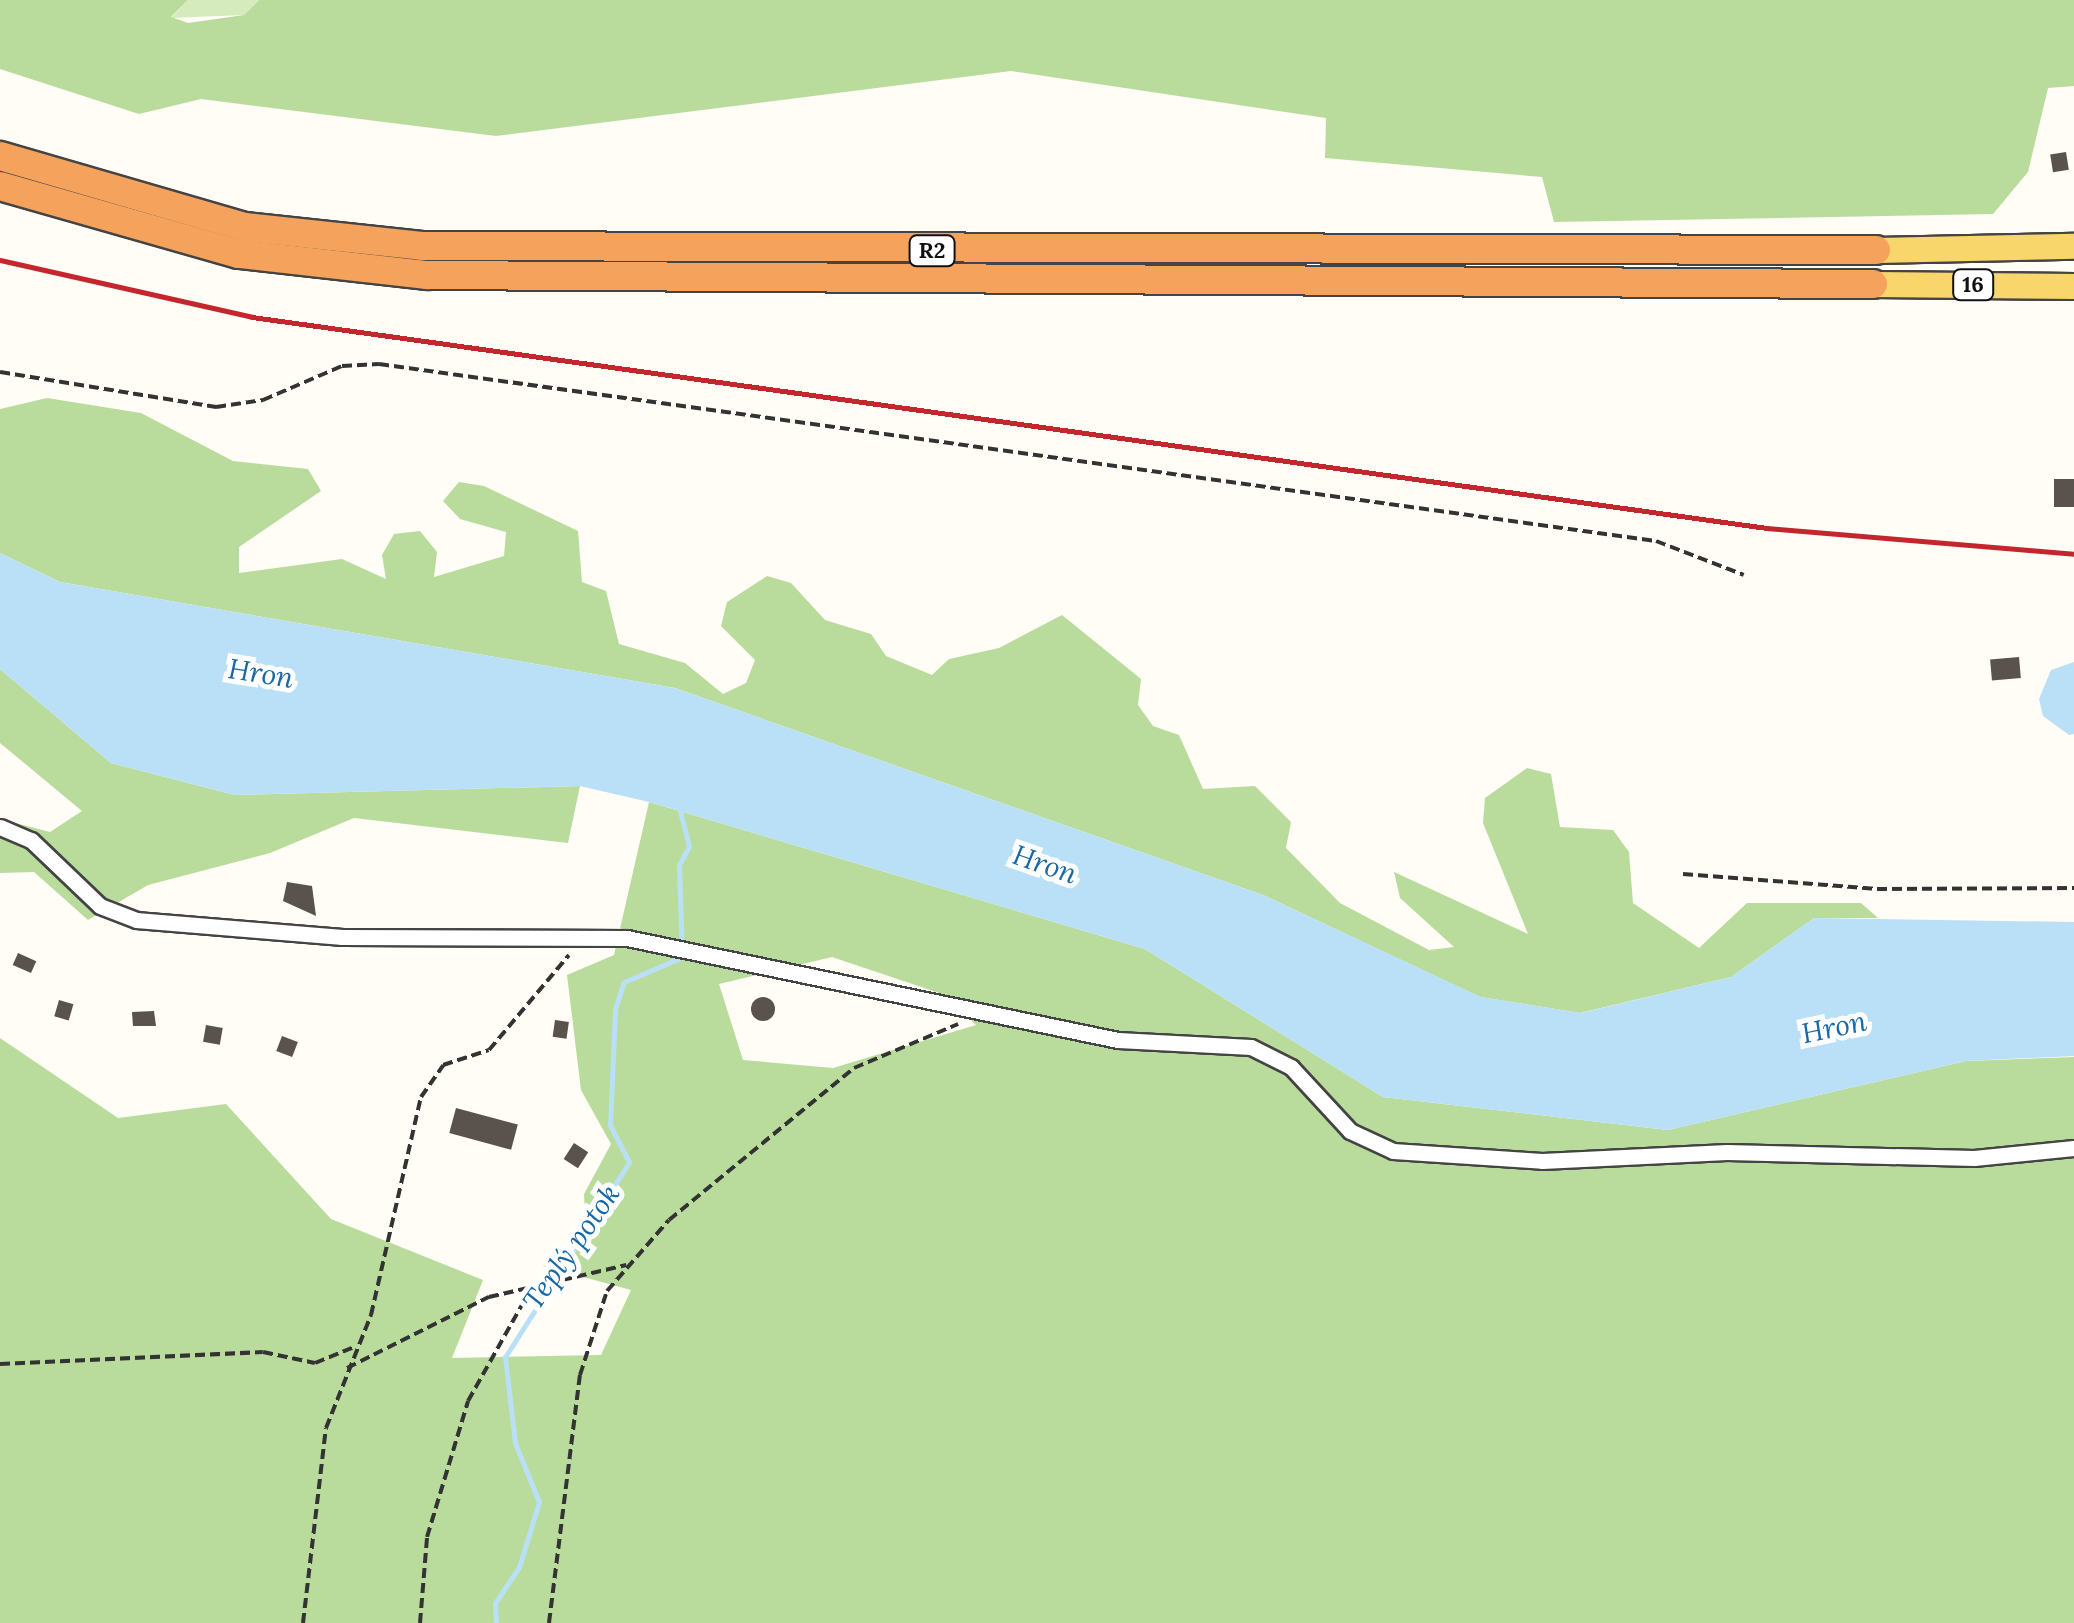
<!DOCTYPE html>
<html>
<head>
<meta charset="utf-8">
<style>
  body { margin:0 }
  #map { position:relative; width:2074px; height:1623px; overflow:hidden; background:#fffdf5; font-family:Lora,serif }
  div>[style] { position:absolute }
  .green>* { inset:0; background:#d5ebbd }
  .forest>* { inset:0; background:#b9dc9c }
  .water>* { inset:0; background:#b9e0f7 }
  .stream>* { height:5px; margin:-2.5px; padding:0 2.5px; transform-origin:2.5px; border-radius:2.5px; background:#b9e0f7 }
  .building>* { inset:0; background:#5a524d; transform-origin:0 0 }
  .round { border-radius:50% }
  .path>* { height:4px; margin-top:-2px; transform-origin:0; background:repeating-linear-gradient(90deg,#333 0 10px,transparent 0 15px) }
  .roads { filter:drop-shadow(2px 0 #444) drop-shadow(-2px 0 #444) drop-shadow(0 2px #444) drop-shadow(0 -2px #444) }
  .street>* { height:15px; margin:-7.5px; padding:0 7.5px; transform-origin:7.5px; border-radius:7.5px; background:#fff }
  .primary>* { height:25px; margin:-12.5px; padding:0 12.5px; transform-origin:12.5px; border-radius:12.5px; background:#f9d66b }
  .highway>* { height:28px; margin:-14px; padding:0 14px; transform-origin:14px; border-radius:14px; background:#f5a25d }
  .rail>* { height:5px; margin:-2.5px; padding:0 2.5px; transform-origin:2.5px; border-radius:2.5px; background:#c4262e }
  span { translate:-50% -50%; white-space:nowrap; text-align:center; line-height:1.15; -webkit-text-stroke:10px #fff; paint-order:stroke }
  .shield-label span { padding:2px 8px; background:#fff; border:2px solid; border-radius:8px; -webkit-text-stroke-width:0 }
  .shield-label { font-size:22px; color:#111; font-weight:700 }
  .water-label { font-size:28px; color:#1768a6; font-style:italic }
</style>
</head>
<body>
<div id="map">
  <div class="green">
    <div style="clip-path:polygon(188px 0,259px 0,244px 15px,171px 18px)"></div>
  </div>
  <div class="forest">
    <div style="clip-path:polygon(0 0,188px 0,171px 17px,188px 23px,244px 15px,259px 0,2074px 0,2074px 86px,2048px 88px,2028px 172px,1993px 214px,1554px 222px,1542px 177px,1325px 158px,1326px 118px,1011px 71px,496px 136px,201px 99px,139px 114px,0 69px)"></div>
    <div style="clip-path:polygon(47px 398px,141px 413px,233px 461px,308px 469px,321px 491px,239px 547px,239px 573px,342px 559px,386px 579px,382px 555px,394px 534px,420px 531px,437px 552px,434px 577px,504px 556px,506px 532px,460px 519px,443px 501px,459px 482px,484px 486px,578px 531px,582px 582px,606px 591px,619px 644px,685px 663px,723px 694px,746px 683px,755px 660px,721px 626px,727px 602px,767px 576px,791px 583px,825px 620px,871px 634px,886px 656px,932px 675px,949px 659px,999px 648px,1062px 615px,1141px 679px,1138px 705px,1153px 726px,1179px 735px,1203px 789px,1255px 786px,1291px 822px,1286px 848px,1340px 903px,1429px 950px,1454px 947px,1400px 898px,1394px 872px,1528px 934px,1483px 823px,1485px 798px,1527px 768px,1551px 774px,1560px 827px,1613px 830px,1629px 852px,1633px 903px,1699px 948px,1747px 903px,1861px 903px,1878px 918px,1814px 918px,1731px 977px,1580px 1013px,1480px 997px,1263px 895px,675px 688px,60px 582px,0 553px,0 409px)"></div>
    <div style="clip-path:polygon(0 669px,111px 763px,235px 795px,580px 786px,568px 843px,354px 818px,270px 853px,148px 885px,88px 920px,34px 872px,0 873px,0 819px,50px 832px,82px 811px,0 743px)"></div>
    <div style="clip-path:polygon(evenodd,649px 802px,1145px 949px,1383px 1097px,1668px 1130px,1966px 1061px,2074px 1057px,2074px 1623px,0 1623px,0 1038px,118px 1118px,226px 1104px,331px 1219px,483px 1280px,452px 1358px,601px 1355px,631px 1290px,543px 1266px,586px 1230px,584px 1194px,611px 1144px,581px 1090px,567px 975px,614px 955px,649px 802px,832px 957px,945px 995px,976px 1025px,833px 1068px,743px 1060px,719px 984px,832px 957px)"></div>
  </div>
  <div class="water">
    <div style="clip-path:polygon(0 553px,60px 582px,675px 688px,1263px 895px,1481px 997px,1581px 1013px,1731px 977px,1814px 918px,2074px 922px,2074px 1056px,1966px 1061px,1668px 1130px,1383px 1097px,1145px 949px,649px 802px,580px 786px,235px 795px,111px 763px,0 669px)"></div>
    <div style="clip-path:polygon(2074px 662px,2074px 734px,2069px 735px,2043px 716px,2039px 699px,2051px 670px)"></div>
  </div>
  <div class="stream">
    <div style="left:496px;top:1623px;width:20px;rotate:-93deg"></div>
    <div style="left:495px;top:1603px;width:43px;rotate:-56.3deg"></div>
    <div style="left:519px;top:1567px;width:68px;rotate:-72.9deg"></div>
    <div style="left:539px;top:1502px;width:64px;rotate:-112.1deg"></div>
    <div style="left:515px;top:1443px;width:87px;rotate:-96.6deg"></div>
    <div style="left:505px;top:1357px;width:231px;rotate:-57.5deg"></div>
    <div style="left:629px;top:1162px;width:42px;rotate:-117.2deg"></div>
    <div style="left:610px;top:1125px;width:116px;rotate:-87.5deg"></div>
    <div style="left:615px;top:1009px;width:28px;rotate:-72deg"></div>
    <div style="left:624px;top:982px;width:63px;rotate:-23.3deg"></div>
    <div style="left:682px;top:957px;width:92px;rotate:-91.9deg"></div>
    <div style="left:679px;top:865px;width:21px;rotate:-62deg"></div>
    <div style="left:689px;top:846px;width:40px;rotate:-104.4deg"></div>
  </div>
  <div class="building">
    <div style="left:2066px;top:152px;width:18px;height:16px;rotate:81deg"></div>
    <div style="left:2054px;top:479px;width:20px;height:28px"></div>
    <div style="left:2019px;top:657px;width:21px;height:29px;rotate:85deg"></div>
    <div style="clip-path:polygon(287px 882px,312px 886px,316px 916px,283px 901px)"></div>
    <div style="left:18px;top:953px;width:20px;height:13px;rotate:24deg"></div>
    <div class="round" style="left:751px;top:997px;width:24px;height:24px"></div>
    <div style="left:59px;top:1000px;width:15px;height:17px;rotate:16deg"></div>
    <div style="clip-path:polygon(154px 1011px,156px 1026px,133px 1026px,132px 1012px)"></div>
    <div style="left:555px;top:1020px;width:14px;height:17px;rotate:8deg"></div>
    <div style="left:206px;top:1025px;width:17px;height:17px;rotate:10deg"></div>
    <div style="left:282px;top:1036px;width:17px;height:16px;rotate:21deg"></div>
    <div style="left:456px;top:1108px;width:64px;height:26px;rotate:15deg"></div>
    <div style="left:574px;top:1143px;width:17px;height:19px;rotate:33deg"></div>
  </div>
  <div class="path">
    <div style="left:0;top:372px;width:219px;rotate:9.2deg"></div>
    <div style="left:216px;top:407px;width:48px;rotate:-8.5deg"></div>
    <div style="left:263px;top:400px;width:86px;rotate:-23.3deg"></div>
    <div style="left:342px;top:366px;width:37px;rotate:-3deg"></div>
    <div style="left:379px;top:364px;width:1289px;rotate:7.89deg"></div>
    <div style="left:1656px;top:541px;width:94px;rotate:21.1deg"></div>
    <div style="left:1683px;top:874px;width:195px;rotate:4.4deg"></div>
    <div style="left:1877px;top:889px;width:197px;rotate:-0.3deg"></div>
    <div style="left:0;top:1364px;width:263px;rotate:-2.6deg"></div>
    <div style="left:263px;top:1352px;width:53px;rotate:11.9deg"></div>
    <div style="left:315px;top:1363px;width:42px;rotate:-22.3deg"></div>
    <div style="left:347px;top:1368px;width:159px;rotate:-26.6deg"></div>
    <div style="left:489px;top:1297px;width:141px;rotate:-13.1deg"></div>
    <div style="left:303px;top:1623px;width:196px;rotate:-83.3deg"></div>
    <div style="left:326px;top:1428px;width:122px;rotate:-68.3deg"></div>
    <div style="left:371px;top:1315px;width:224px;rotate:-77.1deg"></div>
    <div style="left:421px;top:1097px;width:39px;rotate:-55deg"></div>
    <div style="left:443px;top:1065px;width:48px;rotate:-18.1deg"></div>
    <div style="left:489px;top:1050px;width:124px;rotate:-49.9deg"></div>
    <div style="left:420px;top:1623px;width:86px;rotate:-85.3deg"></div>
    <div style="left:427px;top:1537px;width:142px;rotate:-73.2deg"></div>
    <div style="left:468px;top:1401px;width:131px;rotate:-60.7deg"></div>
    <div style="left:549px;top:1623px;width:250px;rotate:-82.9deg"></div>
    <div style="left:580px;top:1375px;width:88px;rotate:-72.2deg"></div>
    <div style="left:607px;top:1291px;width:94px;rotate:-48.9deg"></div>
    <div style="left:669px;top:1220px;width:239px;rotate:-39.4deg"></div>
    <div style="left:854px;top:1068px;width:113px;rotate:-22.9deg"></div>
  </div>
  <div class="roads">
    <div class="street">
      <div style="left:0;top:827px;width:34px;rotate:23deg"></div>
      <div style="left:31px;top:840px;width:95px;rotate:43.7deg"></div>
      <div style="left:100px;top:906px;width:39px;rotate:21deg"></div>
      <div style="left:136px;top:920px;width:207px;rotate:4.7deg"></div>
      <div style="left:342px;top:937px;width:285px;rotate:0.2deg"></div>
      <div style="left:627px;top:938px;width:501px;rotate:11.74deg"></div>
      <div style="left:1118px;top:1040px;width:133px;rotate:3deg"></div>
      <div style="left:1251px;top:1047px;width:45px;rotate:26.6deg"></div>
      <div style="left:1291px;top:1067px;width:87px;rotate:47.3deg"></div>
      <div style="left:1350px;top:1131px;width:47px;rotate:24.9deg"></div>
      <div style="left:1393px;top:1151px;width:149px;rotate:3.8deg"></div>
      <div style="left:1542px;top:1161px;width:185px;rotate:-2.8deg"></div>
      <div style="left:1727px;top:1152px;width:247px;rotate:1.4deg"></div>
      <div style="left:1974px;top:1158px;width:100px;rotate:-5.7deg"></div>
    </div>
    <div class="primary">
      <div style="left:1876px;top:250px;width:198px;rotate:-1.2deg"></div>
      <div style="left:1873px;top:284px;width:201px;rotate:0.6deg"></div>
    </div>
    <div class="highway">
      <div style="left:0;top:156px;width:255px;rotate:16.2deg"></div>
      <div style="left:245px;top:227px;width:178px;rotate:6.1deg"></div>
      <div style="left:422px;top:246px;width:1454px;rotate:0.16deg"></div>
      <div style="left:0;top:186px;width:248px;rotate:15.9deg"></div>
      <div style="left:239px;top:254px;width:189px;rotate:6.4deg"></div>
      <div style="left:427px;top:275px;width:1446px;rotate:0.36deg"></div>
    </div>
  </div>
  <div class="rail">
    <div style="left:0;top:260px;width:258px;rotate:12.7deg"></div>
    <div style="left:252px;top:317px;width:1529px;rotate:7.93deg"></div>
    <div style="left:1766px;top:528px;width:309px;rotate:4.8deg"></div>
  </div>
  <div class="shield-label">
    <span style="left:932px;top:251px">R2</span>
    <span style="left:1973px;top:285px">16</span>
  </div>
  <div class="water-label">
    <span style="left:261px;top:673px;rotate:9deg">Hron</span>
    <span style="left:1045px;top:864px;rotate:19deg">Hron</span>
    <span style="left:1834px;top:1027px;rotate:-12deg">Hron</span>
    <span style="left:571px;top:1247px;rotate:-55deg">Teplý potok</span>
  </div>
</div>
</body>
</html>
